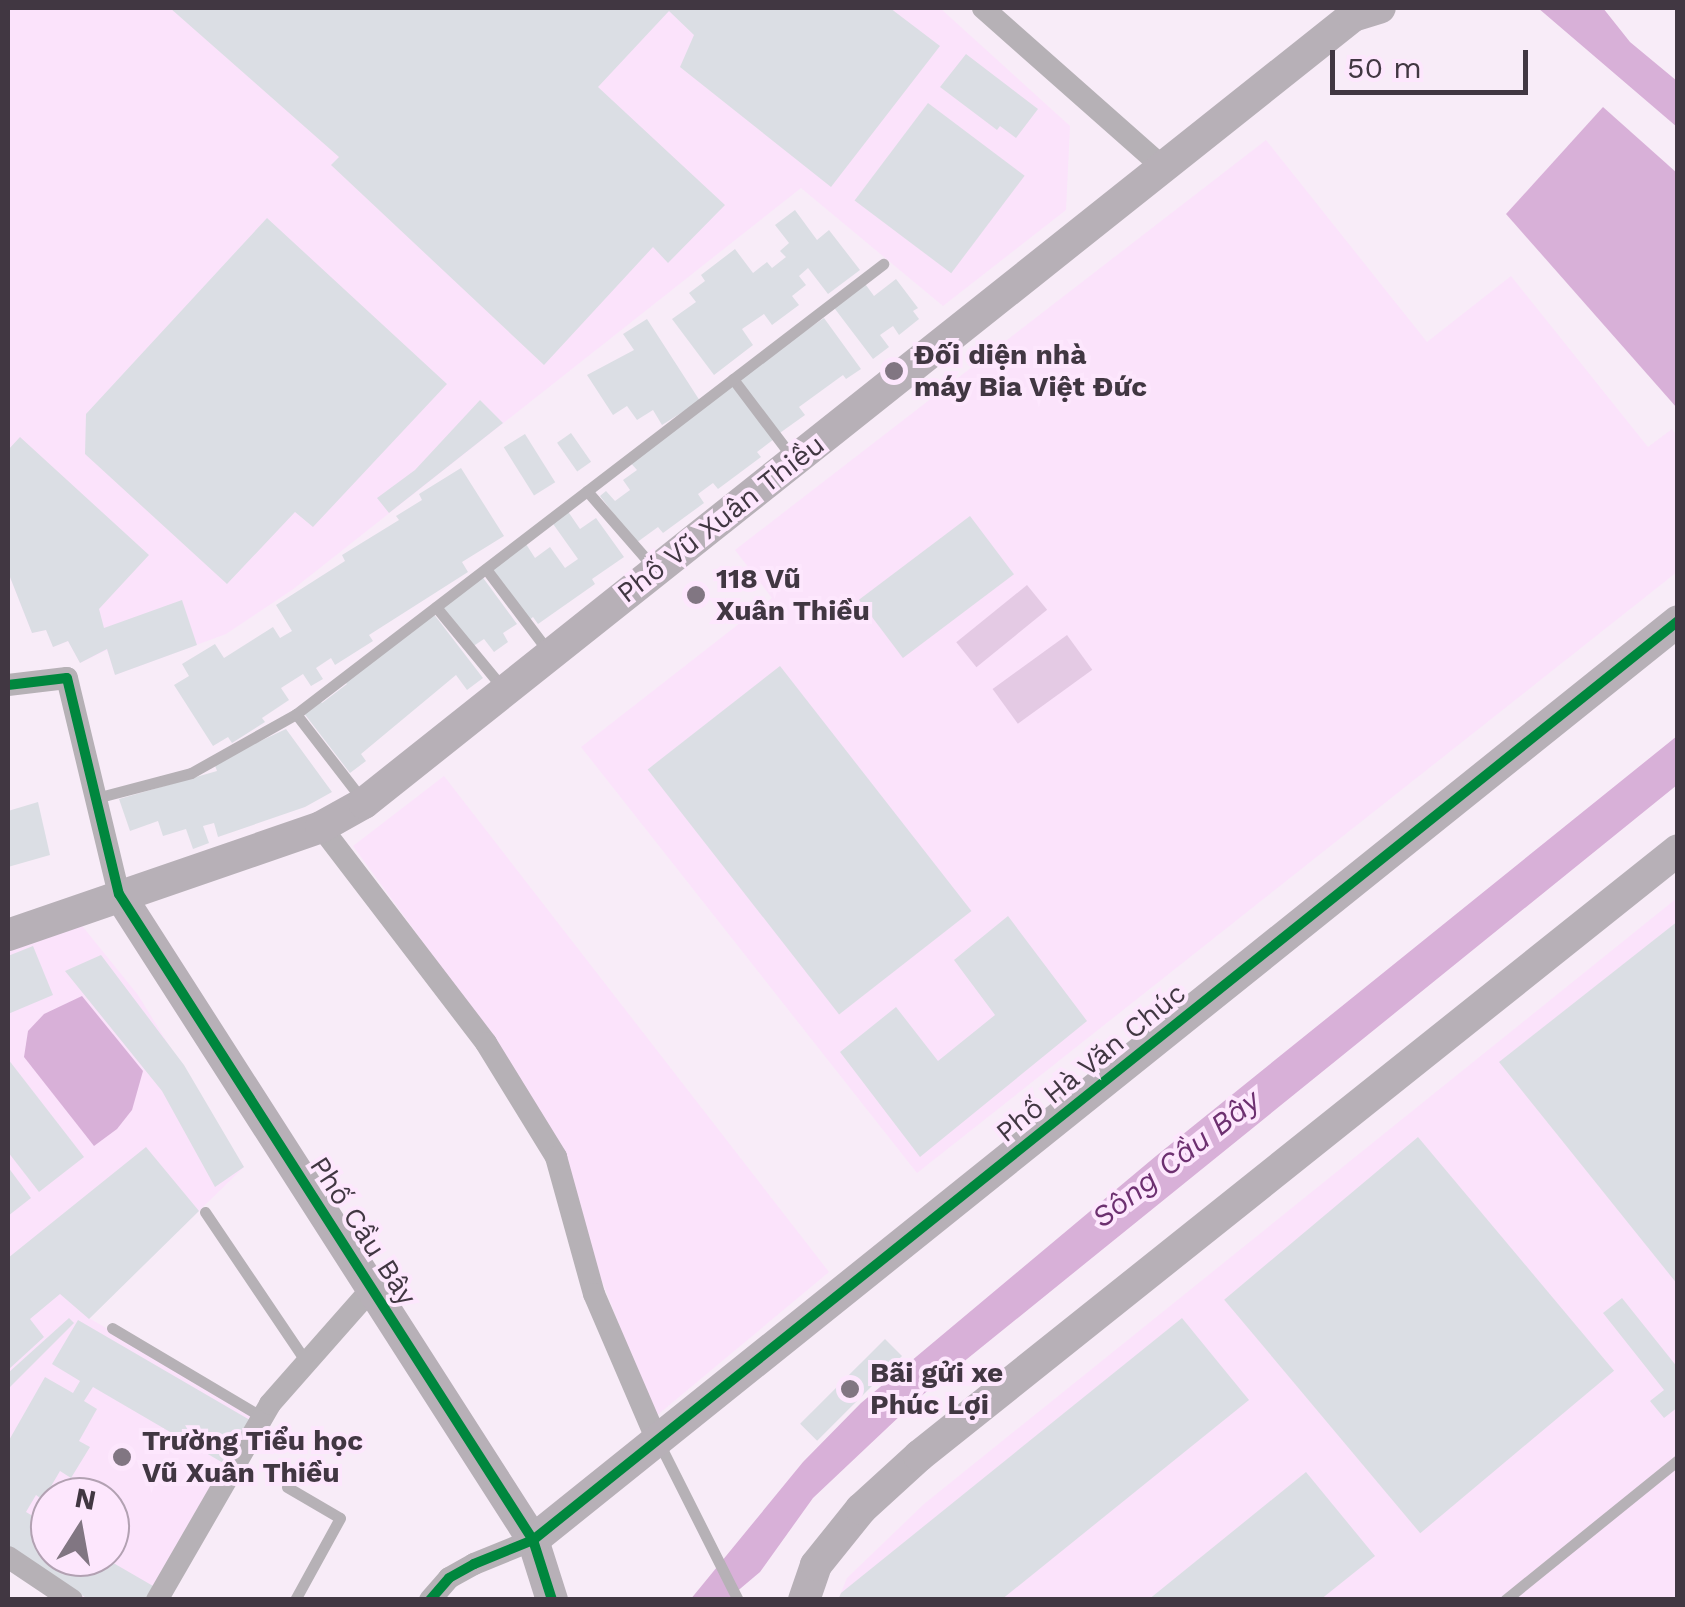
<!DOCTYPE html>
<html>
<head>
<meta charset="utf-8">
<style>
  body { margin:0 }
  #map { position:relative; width:1685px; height:1607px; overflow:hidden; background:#f8ecf8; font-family:"Work Sans",sans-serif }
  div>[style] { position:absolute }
  .built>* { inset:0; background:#fbe3fb }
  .green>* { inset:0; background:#e4cae4; transform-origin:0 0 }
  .water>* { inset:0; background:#d8b0d8 }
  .building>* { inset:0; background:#dbdee4; transform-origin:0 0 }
  .lane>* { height:11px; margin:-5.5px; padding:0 5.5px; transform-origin:5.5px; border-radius:5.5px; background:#b6b1b6 }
  .street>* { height:22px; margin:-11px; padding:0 11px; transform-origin:11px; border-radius:11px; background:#b6b1b6 }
  .secondary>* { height:32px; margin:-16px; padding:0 16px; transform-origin:16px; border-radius:16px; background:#b7b0b7 }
  .cycleway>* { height:10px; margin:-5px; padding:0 5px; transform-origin:5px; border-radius:5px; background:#00873e }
  .dots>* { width:28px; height:28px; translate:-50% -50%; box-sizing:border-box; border:5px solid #fde7fd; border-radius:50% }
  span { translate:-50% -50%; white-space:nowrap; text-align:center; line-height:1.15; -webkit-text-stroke:8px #fde7fd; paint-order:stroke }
  .poi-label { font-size:28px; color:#413742; font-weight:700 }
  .left { translate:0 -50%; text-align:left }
  .street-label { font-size:28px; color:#413742 }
  .water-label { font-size:30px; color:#6d3070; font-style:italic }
  .frame { position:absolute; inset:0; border:10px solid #413742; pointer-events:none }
  .north { position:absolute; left:30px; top:1477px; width:100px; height:100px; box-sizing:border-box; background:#fde7fd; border:2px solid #b2a1b2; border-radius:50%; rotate:11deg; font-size:28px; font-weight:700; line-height:40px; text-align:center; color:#413742 }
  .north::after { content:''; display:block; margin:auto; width:35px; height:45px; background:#817682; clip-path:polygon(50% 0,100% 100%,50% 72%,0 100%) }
  .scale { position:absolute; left:1330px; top:50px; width:198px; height:45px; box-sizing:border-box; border:5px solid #413742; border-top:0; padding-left:12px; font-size:30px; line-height:35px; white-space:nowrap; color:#413742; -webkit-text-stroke:8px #fde7fd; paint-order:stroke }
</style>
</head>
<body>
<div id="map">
  <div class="built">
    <div style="clip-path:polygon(8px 8px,940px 8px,1070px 126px,1066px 210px,943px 306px,801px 188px,292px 590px,226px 634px,115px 675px,107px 650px,80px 663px,68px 641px,53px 647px,46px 630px,32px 633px,8px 572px)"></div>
    <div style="clip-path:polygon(1266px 140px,1427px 342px,1511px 276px,1648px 447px,1672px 429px,1677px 436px,1677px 572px,917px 1173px,581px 747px,772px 598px,735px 550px)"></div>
    <div style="clip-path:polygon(444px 776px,829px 1272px,655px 1417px,576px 1214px,492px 1037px,353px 846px)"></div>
    <div style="clip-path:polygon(1677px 898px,1677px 1599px,838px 1600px,847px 1578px,924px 1504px)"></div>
    <div style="clip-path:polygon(evenodd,79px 922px,138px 995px,244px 1167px,89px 1318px,259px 1418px,156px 1599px,82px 1599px,8px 1554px,8px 949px,79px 922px,50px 1497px,110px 1497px,110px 1557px,50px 1557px,50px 1497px)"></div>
  </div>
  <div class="green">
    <div style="left:1027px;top:585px;width:32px;height:91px;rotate:51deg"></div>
    <div style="left:1067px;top:635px;width:43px;height:92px;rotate:54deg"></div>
  </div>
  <div class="water">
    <div style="clip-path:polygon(1538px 8px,1603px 8px,1630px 42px,1677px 81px,1677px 127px)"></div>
    <div style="clip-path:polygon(1603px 107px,1677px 173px,1677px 408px,1506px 214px)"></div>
    <div style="clip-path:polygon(1677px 736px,1677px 785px,920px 1397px,813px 1498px,760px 1572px,728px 1599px,690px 1600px,803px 1462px,861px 1403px,1156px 1156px)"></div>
    <div style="clip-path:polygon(82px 996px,143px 1071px,132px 1110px,117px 1129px,94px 1146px,24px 1057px,28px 1031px,44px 1014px)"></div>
  </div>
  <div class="building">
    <div style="clip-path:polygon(170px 8px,890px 8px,940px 46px,831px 187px,680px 67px,694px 35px,669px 11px,598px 87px,725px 205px,668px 263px,653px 247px,544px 365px,331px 165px,339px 157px)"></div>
    <div style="clip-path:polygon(966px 54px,1038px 109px,1016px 138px,1000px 126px,997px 130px,940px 87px)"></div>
    <div style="left:928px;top:103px;width:121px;height:122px;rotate:37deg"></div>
    <div style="clip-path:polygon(795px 210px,817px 240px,829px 230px,860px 270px,828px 294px,808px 268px,799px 276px,806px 285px,792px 296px,799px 305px,772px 325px,764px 314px,742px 329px,753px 345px,714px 375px,672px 319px,696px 302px,689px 293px,705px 281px,701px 275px,735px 249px,753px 273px,767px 262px,772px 268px,786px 257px,780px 251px,789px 243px,775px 225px)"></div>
    <div style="clip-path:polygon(267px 218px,447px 384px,313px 527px,295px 512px,227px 584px,85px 454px,86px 414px)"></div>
    <div style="clip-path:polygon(896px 279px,918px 308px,913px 311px,919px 319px,899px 335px,893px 326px,880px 335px,889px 347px,873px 359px,832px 305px,863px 281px,874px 296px)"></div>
    <div style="clip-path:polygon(824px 318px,861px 369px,846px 379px,843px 375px,799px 407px,805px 415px,777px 435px,735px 379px)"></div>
    <div style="clip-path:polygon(647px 319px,700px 401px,662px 425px,653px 410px,637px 420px,627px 406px,613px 415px,587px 375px,634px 350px,623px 334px)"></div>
    <div style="clip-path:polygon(732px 383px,774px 439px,757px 452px,761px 457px,718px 489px,713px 483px,698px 494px,704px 503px,663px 533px,658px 527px,636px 543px,600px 496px,606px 491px,615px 501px,630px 490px,623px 480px,637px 470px,628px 460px)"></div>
    <div style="clip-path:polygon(480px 400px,503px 423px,389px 513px,377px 498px,415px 470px)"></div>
    <div style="left:571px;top:433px;width:35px;height:17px;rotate:55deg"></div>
    <div style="left:525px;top:434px;width:57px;height:25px;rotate:58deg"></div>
    <div style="clip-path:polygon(20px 437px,149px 555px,99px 609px,104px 628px,182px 600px,197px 645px,115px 675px,107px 649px,80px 663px,68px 641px,53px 647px,46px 630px,32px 633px,8px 572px,8px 450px)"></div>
    <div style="clip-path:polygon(461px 468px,504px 536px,462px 562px,468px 572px,369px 635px,373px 641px,335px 665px,331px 658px,316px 668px,323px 679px,311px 686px,303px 674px,281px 688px,289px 700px,262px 718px,265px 722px,232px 743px,228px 737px,213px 746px,174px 685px,189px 676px,182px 664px,215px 644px,224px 658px,273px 627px,280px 638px,292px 631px,276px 605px,345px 561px,342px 555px,399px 520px,396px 516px,422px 500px,419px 494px)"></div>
    <div style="clip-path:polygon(567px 510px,580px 529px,596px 518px,624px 557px,592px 579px,595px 584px,538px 624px,533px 617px,528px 621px,491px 569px,526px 544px,535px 558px,550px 547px,565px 568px,578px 559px,551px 521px)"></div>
    <div style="left:970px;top:516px;width:73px;height:139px;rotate:53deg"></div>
    <div style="clip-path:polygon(481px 575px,517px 624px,503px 633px,508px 642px,494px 652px,484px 639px,472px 647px,442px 606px)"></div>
    <div style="clip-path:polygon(433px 613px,483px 678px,467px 690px,456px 675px,361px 754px,366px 761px,350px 773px,303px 712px,319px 700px,322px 703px,347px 684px,344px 681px)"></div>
    <div style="left:780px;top:666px;width:311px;height:168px;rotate:52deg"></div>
    <div style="clip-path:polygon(286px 729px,332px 792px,305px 807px,218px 837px,214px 823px,203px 826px,209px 843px,193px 849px,186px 829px,163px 836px,158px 821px,130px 831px,119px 799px,217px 771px,214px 763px)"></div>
    <div style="clip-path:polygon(38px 802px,50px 855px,8px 867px,8px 811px)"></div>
    <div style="clip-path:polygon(1008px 916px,1087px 1021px,920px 1157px,840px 1052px,896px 1007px,938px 1061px,995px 1015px,954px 960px)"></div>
    <div style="clip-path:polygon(1678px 921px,1678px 1285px,1499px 1062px)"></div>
    <div style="clip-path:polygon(33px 946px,53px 995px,8px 1014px,8px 956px)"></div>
    <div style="clip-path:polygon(101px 955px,184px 1065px,244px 1167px,215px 1187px,162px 1091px,65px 971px)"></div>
    <div style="clip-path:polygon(8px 1059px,84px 1157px,39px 1192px,8px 1152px)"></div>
    <div style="left:1418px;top:1137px;width:305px;height:253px;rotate:50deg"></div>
    <div style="clip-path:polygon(146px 1147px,199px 1211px,89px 1319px,60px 1294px,30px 1319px,44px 1337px,8px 1370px,8px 1258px)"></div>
    <div style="clip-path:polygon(8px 1167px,31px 1198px,8px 1216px)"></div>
    <div style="clip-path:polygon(1622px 1298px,1678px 1368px,1678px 1407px,1664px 1418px,1650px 1401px,1664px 1390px,1603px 1313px)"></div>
    <div style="clip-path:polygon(69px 1318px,74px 1323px,8px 1389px,8px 1373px)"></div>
    <div style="clip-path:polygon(1182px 1318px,1249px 1400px,1001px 1600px,838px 1600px,841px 1593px)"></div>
    <div style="clip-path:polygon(78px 1320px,255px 1423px,230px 1467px,93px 1387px,84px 1401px,97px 1409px,79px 1441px,90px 1447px,71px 1478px,60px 1471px,43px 1500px,36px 1495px,26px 1512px,50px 1526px,50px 1557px,103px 1557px,160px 1590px,154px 1600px,90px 1600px,8px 1552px,8px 1442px,45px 1377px,73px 1393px,80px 1381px,52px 1364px)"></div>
    <div style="left:885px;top:1339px;width:24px;height:120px;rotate:45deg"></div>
    <div style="clip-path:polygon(1306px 1472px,1375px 1556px,1320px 1600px,1148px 1600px)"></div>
  </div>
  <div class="lane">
    <div style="left:733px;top:379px;width:98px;rotate:52.9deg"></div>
    <div style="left:587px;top:491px;width:101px;rotate:49deg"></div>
    <div style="left:486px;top:569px;width:103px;rotate:52.9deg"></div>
    <div style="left:436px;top:607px;width:104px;rotate:50.5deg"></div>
    <div style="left:296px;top:714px;width:111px;rotate:52.3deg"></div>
    <div style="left:96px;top:798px;width:98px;rotate:-14.7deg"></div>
    <div style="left:191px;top:773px;width:120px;rotate:-29.3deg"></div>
    <div style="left:296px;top:714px;width:740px;rotate:-37.47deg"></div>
    <div style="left:205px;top:1212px;width:179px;rotate:56deg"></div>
    <div style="left:112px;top:1328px;width:174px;rotate:30.7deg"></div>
    <div style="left:659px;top:1443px;width:176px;rotate:63.3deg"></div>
    <div style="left:287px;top:1487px;width:61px;rotate:30.3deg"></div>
    <div style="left:340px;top:1518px;width:94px;rotate:118.8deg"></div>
    <div style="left:1505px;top:1600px;width:223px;rotate:-39deg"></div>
  </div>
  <div class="street">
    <div style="left:983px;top:8px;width:240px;rotate:41.5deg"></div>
    <div style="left:8px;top:685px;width:59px;rotate:-6.8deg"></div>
    <div style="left:67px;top:678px;width:222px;rotate:76.5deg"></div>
    <div style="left:321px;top:827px;width:272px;rotate:52.6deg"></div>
    <div style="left:486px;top:1043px;width:134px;rotate:58.4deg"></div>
    <div style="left:556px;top:1157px;width:142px;rotate:74.5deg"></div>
    <div style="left:594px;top:1294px;width:159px;rotate:66.7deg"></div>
    <div style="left:8px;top:1557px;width:77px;rotate:33.9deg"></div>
    <div style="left:157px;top:1600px;width:226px;rotate:-60deg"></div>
    <div style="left:270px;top:1404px;width:156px;rotate:-48.6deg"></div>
    <div style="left:430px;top:1600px;width:29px;rotate:-49deg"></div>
    <div style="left:449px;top:1578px;width:29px;rotate:-29deg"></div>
    <div style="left:474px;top:1564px;width:64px;rotate:-22.1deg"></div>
  </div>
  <div class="secondary">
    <div style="left:119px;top:894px;width:767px;rotate:57.35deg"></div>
    <div style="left:533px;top:1540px;width:63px;rotate:72.4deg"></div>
    <div style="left:8px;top:935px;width:331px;rotate:-19deg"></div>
    <div style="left:321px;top:827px;width:49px;rotate:-29.2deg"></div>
    <div style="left:364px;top:803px;width:1264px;rotate:-38.51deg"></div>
    <div style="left:1353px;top:16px;width:28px;rotate:-17deg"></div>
    <div style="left:533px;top:1540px;width:1468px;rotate:-38.75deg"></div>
    <div style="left:804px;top:1600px;width:37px;rotate:-71deg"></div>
    <div style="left:816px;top:1565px;width:72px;rotate:-51.2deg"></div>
    <div style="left:861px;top:1509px;width:79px;rotate:-42.4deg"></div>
    <div style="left:919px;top:1456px;width:971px;rotate:-38.6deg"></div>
  </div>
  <div class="cycleway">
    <div style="left:8px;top:685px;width:59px;rotate:-6.8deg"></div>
    <div style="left:67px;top:678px;width:222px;rotate:76.5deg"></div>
    <div style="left:119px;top:894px;width:767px;rotate:57.35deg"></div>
    <div style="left:533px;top:1540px;width:63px;rotate:72.4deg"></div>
    <div style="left:430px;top:1600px;width:29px;rotate:-49deg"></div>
    <div style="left:449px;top:1578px;width:29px;rotate:-29deg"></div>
    <div style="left:474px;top:1564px;width:64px;rotate:-22.1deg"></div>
    <div style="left:533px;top:1540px;width:1468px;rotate:-38.75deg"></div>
  </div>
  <div class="dots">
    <div style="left:894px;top:371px;background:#817682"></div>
    <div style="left:696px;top:595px;background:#817682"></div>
    <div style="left:850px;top:1389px;background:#817682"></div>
    <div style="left:122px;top:1457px;background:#817682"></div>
  </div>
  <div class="poi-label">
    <span class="left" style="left:914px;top:371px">Đối diện nhà<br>máy Bia Việt Đức</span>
    <span class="left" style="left:716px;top:595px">118 Vũ<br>Xuân Thiều</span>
    <span class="left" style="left:870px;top:1389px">Bãi gửi xe<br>Phúc Lợi</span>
    <span class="left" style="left:142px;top:1457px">Trường Tiểu học<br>Vũ Xuân Thiều</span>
  </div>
  <div class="street-label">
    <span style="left:721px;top:519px;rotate:-38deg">Phố Vũ Xuân Thiều</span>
    <span style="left:1091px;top:1063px;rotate:-39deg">Phố Hà Văn Chúc</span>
    <span style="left:363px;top:1231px;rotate:57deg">Phố Cầu Bây</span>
  </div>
  <div class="water-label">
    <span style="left:1176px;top:1159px;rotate:-38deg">Sông Cầu Bây</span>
  </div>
  <div class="frame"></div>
  <div class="north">N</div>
  <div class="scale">50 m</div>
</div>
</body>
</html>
